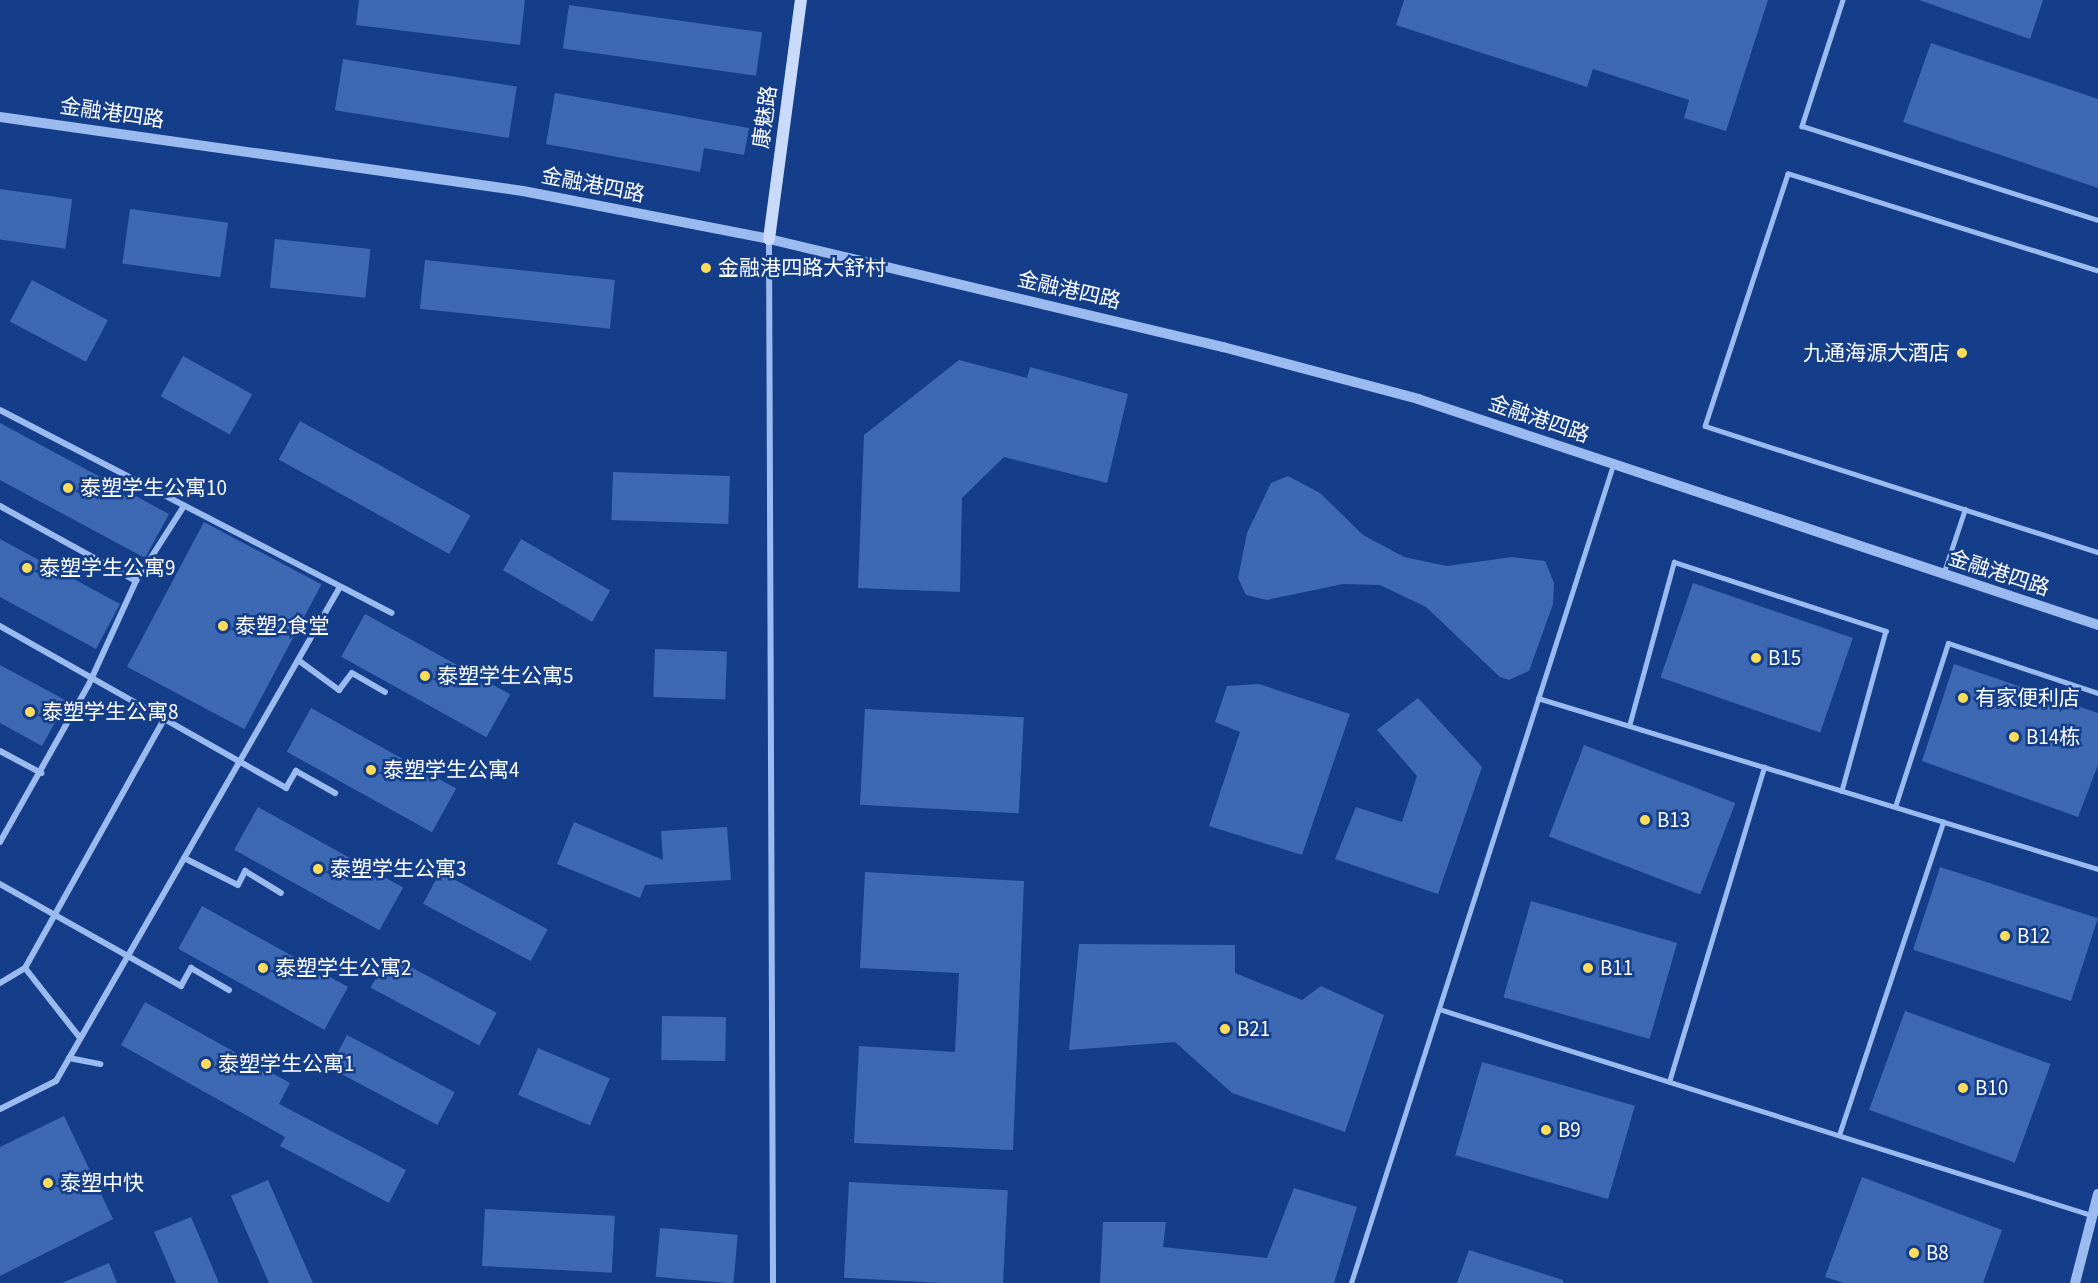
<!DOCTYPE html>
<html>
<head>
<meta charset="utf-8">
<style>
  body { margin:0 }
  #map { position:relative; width:2098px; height:1283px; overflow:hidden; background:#143e89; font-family:"Source Sans 3","Noto Sans SC",sans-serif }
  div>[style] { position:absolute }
  .building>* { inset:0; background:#3d68b3; transform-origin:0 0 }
  .service>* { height:4.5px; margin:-2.25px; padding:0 2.25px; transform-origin:2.25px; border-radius:2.25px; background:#9bbaef }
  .minor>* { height:6px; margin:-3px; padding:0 3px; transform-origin:3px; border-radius:3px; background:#9bbaef }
  .tertiary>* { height:10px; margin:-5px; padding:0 5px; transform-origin:5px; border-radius:5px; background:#9bbaef }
  .secondary>* { height:12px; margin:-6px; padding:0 6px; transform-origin:6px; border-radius:6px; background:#c9dafb }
  .dots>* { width:16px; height:16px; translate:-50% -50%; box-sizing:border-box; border:3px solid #143e89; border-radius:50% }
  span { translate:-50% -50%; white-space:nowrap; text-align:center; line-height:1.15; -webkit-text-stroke:5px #143e89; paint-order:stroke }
  .street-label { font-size:21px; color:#fff }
  .poi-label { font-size:21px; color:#fff }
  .left { translate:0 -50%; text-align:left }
  .right { translate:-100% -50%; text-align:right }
</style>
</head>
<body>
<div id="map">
  <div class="building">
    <div style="clip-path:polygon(359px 0,525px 0,520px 45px,356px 25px)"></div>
    <div style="clip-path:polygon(1404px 0,1768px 0,1726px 131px,1684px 118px,1689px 100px,1593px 69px,1587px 87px,1396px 25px)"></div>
    <div style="clip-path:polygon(1919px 0,2043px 0,2030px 39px)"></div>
    <div style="left:569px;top:5px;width:195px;height:44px;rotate:8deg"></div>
    <div style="clip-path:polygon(1931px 43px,2098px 99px,2098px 188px,1903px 122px)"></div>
    <div style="left:343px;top:59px;width:176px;height:52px;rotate:9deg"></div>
    <div style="clip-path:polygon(555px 93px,749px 128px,744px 155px,704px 148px,700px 172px,546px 144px)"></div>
    <div style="left:0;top:189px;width:73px;height:50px;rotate:8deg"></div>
    <div style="left:130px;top:209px;width:99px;height:55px;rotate:8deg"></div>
    <div style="left:275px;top:239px;width:96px;height:49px;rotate:6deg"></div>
    <div style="left:425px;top:260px;width:191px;height:49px;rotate:6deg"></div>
    <div style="left:32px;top:280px;width:86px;height:47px;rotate:28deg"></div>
    <div style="left:183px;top:356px;width:79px;height:46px;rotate:29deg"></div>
    <div style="clip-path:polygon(959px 360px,1027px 378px,1030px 367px,1128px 394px,1107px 483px,1004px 457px,962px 498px,960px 592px,858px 588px,864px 435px)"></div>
    <div style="left:300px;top:421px;width:195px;height:44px;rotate:29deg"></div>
    <div style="clip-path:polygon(0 423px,169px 514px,145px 558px,0 480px)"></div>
    <div style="left:613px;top:472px;width:117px;height:48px;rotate:2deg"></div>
    <div style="clip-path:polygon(1288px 476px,1320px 493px,1363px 535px,1404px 557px,1447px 566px,1512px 557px,1545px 561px,1554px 583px,1553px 604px,1529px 671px,1509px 680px,1500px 677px,1426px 607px,1380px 585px,1343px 584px,1267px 600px,1246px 595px,1238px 578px,1247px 533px,1271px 483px)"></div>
    <div style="left:204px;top:522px;width:133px;height:164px;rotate:28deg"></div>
    <div style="clip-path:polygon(0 539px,120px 604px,96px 649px,0 597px)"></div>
    <div style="left:521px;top:539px;width:103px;height:36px;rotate:30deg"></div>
    <div style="left:1693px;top:583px;width:169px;height:100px;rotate:19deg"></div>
    <div style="left:365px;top:614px;width:166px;height:49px;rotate:29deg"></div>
    <div style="left:655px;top:649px;width:72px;height:48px;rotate:2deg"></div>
    <div style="clip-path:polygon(1954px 664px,2098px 713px,2098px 765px,2078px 817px,1922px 761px)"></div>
    <div style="clip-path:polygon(0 665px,67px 701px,42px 746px,0 723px)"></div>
    <div style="clip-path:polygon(1259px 684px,1350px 714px,1302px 855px,1209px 826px,1240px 732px,1215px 722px,1227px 686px)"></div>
    <div style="clip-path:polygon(1418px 698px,1482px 767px,1438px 894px,1335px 859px,1356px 807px,1402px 822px,1417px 776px,1377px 730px)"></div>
    <div style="left:311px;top:708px;width:166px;height:50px;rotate:29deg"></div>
    <div style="left:865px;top:709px;width:159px;height:96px;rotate:3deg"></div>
    <div style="left:1584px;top:745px;width:162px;height:98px;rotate:21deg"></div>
    <div style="left:258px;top:807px;width:166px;height:49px;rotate:29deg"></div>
    <div style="clip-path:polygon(574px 822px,663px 860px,661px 831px,727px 827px,731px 880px,645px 885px,640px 898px,557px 864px)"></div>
    <div style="left:1940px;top:867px;width:166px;height:87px;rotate:18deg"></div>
    <div style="left:440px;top:872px;width:122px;height:36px;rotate:28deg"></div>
    <div style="clip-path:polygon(865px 872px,1024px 881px,1013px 1150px,854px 1143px,859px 1046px,955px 1052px,959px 973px,860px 968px)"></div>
    <div style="left:1531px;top:901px;width:152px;height:100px;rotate:16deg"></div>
    <div style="left:202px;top:906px;width:167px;height:49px;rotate:29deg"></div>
    <div style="clip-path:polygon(1079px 944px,1235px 945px,1235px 973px,1302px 1000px,1321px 986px,1384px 1015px,1345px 1132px,1232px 1093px,1175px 1042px,1069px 1050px)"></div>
    <div style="left:388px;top:955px;width:123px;height:37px;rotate:28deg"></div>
    <div style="clip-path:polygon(145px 1002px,290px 1083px,279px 1104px,406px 1170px,389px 1203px,280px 1146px,285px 1137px,121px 1045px)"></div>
    <div style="left:1905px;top:1011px;width:155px;height:105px;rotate:20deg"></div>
    <div style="left:662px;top:1016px;width:64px;height:44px;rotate:1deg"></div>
    <div style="left:347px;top:1035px;width:122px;height:37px;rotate:28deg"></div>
    <div style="left:538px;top:1048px;width:78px;height:51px;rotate:23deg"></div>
    <div style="left:1482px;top:1062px;width:159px;height:97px;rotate:16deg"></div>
    <div style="clip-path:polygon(64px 1116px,113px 1219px,0 1276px,0 1147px)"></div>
    <div style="clip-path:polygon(1862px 1177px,2002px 1230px,1983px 1283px,1844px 1283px,1825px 1277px)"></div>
    <div style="clip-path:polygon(268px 1180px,313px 1283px,269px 1283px,231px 1196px)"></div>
    <div style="left:849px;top:1182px;width:159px;height:96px;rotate:3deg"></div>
    <div style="clip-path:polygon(1294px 1188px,1357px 1207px,1334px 1283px,1100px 1283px,1103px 1222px,1166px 1222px,1163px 1247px,1267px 1258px)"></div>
    <div style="left:485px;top:1209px;width:130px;height:57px;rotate:3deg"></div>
    <div style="clip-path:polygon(191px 1217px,219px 1283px,176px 1283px,154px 1232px)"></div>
    <div style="left:660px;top:1228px;width:78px;height:49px;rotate:5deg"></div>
    <div style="clip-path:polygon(1469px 1250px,1563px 1280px,1563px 1283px,1457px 1283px)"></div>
    <div style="clip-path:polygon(109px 1263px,117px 1283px,62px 1283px)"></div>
  </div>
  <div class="service">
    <div style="left:1843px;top:0;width:133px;rotate:108deg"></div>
    <div style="left:1802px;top:126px;width:311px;rotate:17.6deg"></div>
    <div style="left:2098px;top:271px;width:325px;rotate:-162.6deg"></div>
    <div style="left:1788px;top:174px;width:265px;rotate:108.2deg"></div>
    <div style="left:1705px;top:426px;width:413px;rotate:17.8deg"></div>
    <div style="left:1944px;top:572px;width:66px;rotate:-71.6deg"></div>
    <div style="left:1538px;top:698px;width:586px;rotate:16.98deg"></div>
    <div style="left:1629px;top:726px;width:170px;rotate:-74.7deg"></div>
    <div style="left:1674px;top:562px;width:223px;rotate:18deg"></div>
    <div style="left:1886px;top:631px;width:166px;rotate:105.4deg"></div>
    <div style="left:1895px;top:807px;width:172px;rotate:-72.1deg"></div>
    <div style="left:1948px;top:643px;width:158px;rotate:18.4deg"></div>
    <div style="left:1439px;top:1009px;width:684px;rotate:17.53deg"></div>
    <div style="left:1669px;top:1082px;width:329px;rotate:-73.2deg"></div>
    <div style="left:1839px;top:1135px;width:330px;rotate:-71.6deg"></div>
    <div style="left:1351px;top:1283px;width:859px;rotate:-72.24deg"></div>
  </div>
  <div class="minor">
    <div style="left:769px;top:239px;width:1044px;rotate:89.78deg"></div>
    <div style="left:0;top:410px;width:441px;rotate:27.4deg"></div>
    <div style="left:0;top:506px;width:155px;rotate:28.9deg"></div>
    <div style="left:0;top:626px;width:329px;rotate:29.5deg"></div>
    <div style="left:286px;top:788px;width:20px;rotate:-60deg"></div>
    <div style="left:296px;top:771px;width:45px;rotate:29.4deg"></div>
    <div style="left:298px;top:660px;width:51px;rotate:36.2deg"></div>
    <div style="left:339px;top:690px;width:21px;rotate:-53deg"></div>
    <div style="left:352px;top:673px;width:38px;rotate:30deg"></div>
    <div style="left:0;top:751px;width:47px;rotate:28.2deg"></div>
    <div style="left:0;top:842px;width:181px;rotate:-60.6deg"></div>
    <div style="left:89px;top:684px;width:113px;rotate:-65.5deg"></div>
    <div style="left:136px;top:581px;width:89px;rotate:-57.4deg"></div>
    <div style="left:184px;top:858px;width:60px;rotate:26.6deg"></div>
    <div style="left:238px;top:885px;width:16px;rotate:-63deg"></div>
    <div style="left:245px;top:871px;width:42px;rotate:31.4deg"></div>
    <div style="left:0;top:884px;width:208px;rotate:29.4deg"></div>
    <div style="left:181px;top:986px;width:21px;rotate:-61deg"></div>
    <div style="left:191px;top:968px;width:44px;rotate:30.1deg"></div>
    <div style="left:25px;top:968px;width:89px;rotate:51.8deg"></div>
    <div style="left:0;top:983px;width:29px;rotate:-31deg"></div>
    <div style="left:25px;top:968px;width:287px;rotate:-60.8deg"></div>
    <div style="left:69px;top:1058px;width:32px;rotate:11deg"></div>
    <div style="left:0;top:1109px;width:63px;rotate:-26.6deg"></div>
    <div style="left:56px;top:1081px;width:570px;rotate:-60.11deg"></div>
  </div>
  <div class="tertiary">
    <div style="left:0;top:117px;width:528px;rotate:8.05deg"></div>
    <div style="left:523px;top:191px;width:251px;rotate:11deg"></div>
    <div style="left:769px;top:239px;width:467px;rotate:13.4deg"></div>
    <div style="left:1223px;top:347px;width:202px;rotate:14.9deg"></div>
    <div style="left:1418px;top:399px;width:717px;rotate:18.38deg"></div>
    <div style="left:2075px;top:1283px;width:92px;rotate:-75.5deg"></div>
  </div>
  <div class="secondary">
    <div style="left:769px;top:239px;width:241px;rotate:-82.4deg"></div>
  </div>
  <div class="dots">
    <div style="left:706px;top:268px;background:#ffdd5a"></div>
    <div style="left:1962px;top:353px;background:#ffdd5a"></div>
    <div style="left:68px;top:488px;background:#ffdd5a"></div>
    <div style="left:27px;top:568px;background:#ffdd5a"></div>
    <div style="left:223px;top:626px;background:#ffdd5a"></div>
    <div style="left:1756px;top:658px;background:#ffdd5a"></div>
    <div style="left:425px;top:676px;background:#ffdd5a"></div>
    <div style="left:1963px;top:698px;background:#ffdd5a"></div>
    <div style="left:30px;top:712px;background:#ffdd5a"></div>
    <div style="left:2014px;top:737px;background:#ffdd5a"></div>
    <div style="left:371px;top:770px;background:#ffdd5a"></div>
    <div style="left:1645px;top:820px;background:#ffdd5a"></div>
    <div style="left:318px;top:869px;background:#ffdd5a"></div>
    <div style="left:2005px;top:936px;background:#ffdd5a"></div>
    <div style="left:263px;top:968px;background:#ffdd5a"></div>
    <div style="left:1588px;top:968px;background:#ffdd5a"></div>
    <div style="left:1225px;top:1029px;background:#ffdd5a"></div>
    <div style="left:206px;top:1064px;background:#ffdd5a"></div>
    <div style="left:1963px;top:1088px;background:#ffdd5a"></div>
    <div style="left:1546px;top:1130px;background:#ffdd5a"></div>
    <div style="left:48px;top:1183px;background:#ffdd5a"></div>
    <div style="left:1914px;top:1253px;background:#ffdd5a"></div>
  </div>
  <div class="street-label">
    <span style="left:112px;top:113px;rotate:8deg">金融港四路</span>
    <span style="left:765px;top:117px;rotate:-82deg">康魅路</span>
    <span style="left:593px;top:185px;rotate:11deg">金融港四路</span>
    <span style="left:1069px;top:290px;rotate:13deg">金融港四路</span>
    <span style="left:1539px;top:419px;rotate:19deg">金融港四路</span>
    <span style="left:1999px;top:573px;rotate:18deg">金融港四路</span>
  </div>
  <div class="poi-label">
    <span class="left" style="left:718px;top:268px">金融港四路大舒村</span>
    <span class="right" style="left:1950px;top:353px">九通海源大酒店</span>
    <span class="left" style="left:80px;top:488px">泰塑学生公寓10</span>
    <span class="left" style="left:39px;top:568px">泰塑学生公寓9</span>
    <span class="left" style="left:235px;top:626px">泰塑2食堂</span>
    <span class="left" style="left:1768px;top:658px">B15</span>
    <span class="left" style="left:437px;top:676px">泰塑学生公寓5</span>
    <span class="left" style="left:1975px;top:698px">有家便利店</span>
    <span class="left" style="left:42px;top:712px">泰塑学生公寓8</span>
    <span class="left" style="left:2026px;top:737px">B14栋</span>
    <span class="left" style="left:383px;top:770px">泰塑学生公寓4</span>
    <span class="left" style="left:1657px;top:820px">B13</span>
    <span class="left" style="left:330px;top:869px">泰塑学生公寓3</span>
    <span class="left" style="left:2017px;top:936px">B12</span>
    <span class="left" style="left:275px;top:968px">泰塑学生公寓2</span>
    <span class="left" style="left:1600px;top:968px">B11</span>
    <span class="left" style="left:1237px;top:1029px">B21</span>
    <span class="left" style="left:218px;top:1064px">泰塑学生公寓1</span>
    <span class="left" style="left:1975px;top:1088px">B10</span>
    <span class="left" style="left:1558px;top:1130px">B9</span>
    <span class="left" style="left:60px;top:1183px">泰塑中快</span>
    <span class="left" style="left:1926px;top:1253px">B8</span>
  </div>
</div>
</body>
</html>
